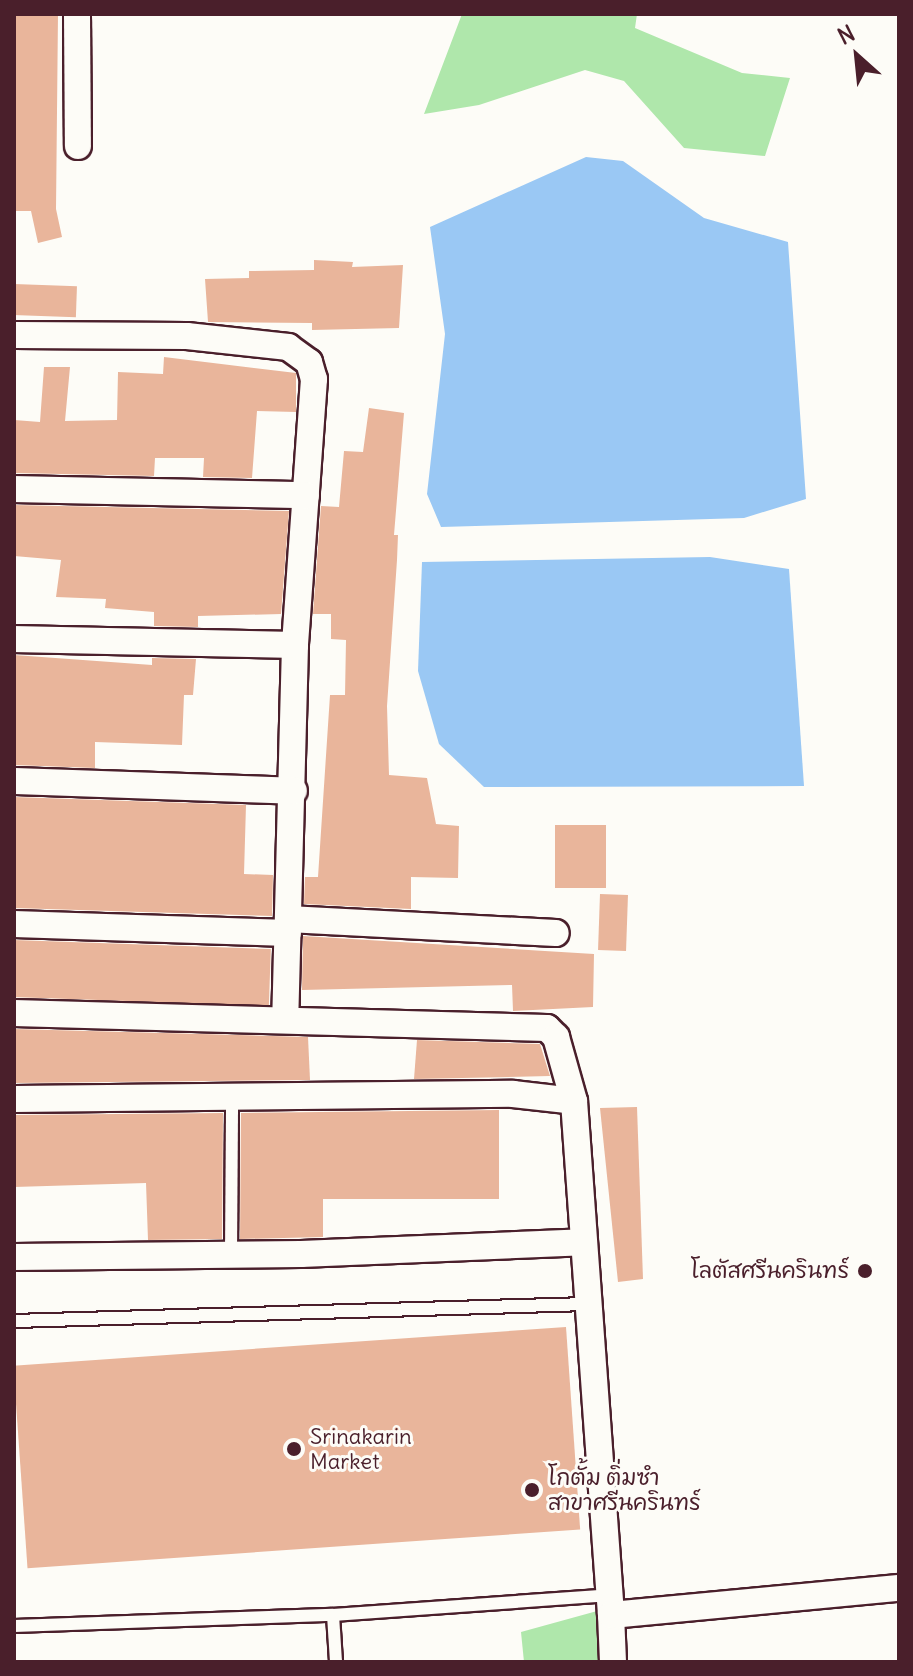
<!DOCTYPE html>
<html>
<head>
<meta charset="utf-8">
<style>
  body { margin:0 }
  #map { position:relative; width:913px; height:1676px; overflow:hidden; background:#fdfcf7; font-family:Delius,"Playpen Sans Thai",sans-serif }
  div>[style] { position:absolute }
  .green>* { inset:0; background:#afe7ab }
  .water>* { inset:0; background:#9ac8f4 }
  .building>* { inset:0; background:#e9b59b; transform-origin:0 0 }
  .roads { filter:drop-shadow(2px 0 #4a1f2b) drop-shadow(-2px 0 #4a1f2b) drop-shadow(0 2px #4a1f2b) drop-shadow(0 -2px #4a1f2b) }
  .service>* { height:12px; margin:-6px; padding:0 6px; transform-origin:6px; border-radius:6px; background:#fdfcf7 }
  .minor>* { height:26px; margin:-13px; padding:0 13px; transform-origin:13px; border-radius:13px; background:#fdfcf7 }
  .dots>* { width:22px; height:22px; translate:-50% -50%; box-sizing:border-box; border:4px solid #fdfcf7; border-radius:50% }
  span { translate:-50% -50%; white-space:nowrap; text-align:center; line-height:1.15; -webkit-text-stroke:6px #fdfcf7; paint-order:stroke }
  .poi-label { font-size:22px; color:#4a1f2b }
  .right { translate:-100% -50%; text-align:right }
  .left { translate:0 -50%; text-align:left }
  .frame { position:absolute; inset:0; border:16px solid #4a1f2b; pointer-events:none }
  .north { position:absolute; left:817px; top:16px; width:80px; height:80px; -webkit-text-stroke:6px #fdfcf7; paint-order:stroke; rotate:333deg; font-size:22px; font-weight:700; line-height:32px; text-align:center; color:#4a1f2b }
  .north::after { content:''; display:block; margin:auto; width:28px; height:36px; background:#4a1f2b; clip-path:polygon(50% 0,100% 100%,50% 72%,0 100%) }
</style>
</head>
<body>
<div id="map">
  <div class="green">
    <div style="clip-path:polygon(462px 14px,637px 14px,635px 28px,742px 73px,790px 78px,765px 156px,684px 148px,624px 81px,585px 70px,479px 105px,424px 114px)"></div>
    <div style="clip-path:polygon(608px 1608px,613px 1662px,524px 1662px,521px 1632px)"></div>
  </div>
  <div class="water">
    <div style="clip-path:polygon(586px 157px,623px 161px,704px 218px,788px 242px,806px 499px,744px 518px,441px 527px,427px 494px,445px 334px,430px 227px)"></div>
    <div style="clip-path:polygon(710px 557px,789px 569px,804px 786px,484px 787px,439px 744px,418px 671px,422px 562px)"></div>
  </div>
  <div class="building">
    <div style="clip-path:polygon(14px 14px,58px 14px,56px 209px,62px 237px,38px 243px,31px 211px,14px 211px)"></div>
    <div style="clip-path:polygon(314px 260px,353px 262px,352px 267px,403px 265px,399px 328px,312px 330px,312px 323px,208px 322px,205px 279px,249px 278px,249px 271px,314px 270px)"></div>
    <div style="left:14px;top:284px;width:63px;height:31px;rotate:2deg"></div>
    <div style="clip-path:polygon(164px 357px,296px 373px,296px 412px,257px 411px,252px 478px,203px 477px,204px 458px,155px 458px,154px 476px,14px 473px,14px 420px,40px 422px,44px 367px,70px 367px,65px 421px,117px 420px,118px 372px,163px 374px)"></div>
    <div style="clip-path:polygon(369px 408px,404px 413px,394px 535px,398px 535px,397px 560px,387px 706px,389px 775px,427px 778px,436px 824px,459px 826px,458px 878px,411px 877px,411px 909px,304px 904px,305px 877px,318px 877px,330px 695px,345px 695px,346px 640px,331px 639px,331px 614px,313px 614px,321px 506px,339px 507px,344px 451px,363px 452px)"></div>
    <div style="clip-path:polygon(14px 505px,289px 511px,281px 614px,198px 616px,198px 627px,154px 626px,154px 612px,105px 608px,106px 599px,56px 597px,61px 560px,14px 556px)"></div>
    <div style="clip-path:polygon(14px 655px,152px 665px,152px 658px,196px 659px,193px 695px,184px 695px,182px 745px,95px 742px,95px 768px,14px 765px)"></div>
    <div style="clip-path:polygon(14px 797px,246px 805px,244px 874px,273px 875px,272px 916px,14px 908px)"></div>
    <div style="left:606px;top:825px;width:63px;height:51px;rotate:90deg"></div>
    <div style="left:600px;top:894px;width:28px;height:56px;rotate:2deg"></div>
    <div style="clip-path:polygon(303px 936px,594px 954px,593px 1007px,513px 1011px,512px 985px,302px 990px)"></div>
    <div style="left:14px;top:940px;width:257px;height:57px;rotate:2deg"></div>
    <div style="clip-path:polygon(14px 1029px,308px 1037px,310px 1080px,14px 1083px)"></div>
    <div style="clip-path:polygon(417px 1040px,540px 1044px,550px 1076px,414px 1079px)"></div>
    <div style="clip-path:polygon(637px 1107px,643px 1279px,618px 1282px,600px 1108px)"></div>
    <div style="clip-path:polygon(499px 1110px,499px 1199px,323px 1199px,323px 1237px,240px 1239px,241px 1113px)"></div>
    <div style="clip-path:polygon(223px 1113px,222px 1239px,148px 1240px,146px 1183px,14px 1187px,14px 1115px)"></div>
    <div style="left:566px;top:1327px;width:203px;height:554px;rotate:86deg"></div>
  </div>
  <div class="roads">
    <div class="service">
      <div style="left:231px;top:1254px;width:155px;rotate:-89.6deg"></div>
      <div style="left:14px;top:1321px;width:572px;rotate:-1.7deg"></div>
      <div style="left:333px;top:1615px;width:47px;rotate:86.3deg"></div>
      <div style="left:14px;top:1626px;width:319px;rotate:-2deg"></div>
      <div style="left:333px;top:1615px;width:278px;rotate:-4.1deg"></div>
    </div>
    <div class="minor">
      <div style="left:77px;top:14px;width:132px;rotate:89.6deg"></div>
      <div style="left:14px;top:335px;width:173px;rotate:0.3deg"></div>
      <div style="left:187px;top:336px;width:102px;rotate:6.2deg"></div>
      <div style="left:288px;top:347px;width:26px;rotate:36deg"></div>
      <div style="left:309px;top:362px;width:18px;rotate:74deg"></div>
      <div style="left:314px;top:379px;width:267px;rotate:94.1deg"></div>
      <div style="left:295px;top:645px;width:374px;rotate:91.5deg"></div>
      <div style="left:14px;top:489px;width:292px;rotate:1.2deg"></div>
      <div style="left:14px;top:639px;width:281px;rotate:1.2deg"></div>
      <div style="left:14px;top:781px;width:280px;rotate:2deg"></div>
      <div style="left:288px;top:919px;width:268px;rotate:3deg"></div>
      <div style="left:14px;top:924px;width:274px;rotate:1.9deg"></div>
      <div style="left:14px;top:1013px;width:533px;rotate:1.61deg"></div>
      <div style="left:547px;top:1028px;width:13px;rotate:45deg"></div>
      <div style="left:556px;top:1037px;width:66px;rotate:74.3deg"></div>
      <div style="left:574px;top:1101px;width:515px;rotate:85.88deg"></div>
      <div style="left:14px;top:1099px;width:499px;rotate:-0.6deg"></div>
      <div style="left:513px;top:1094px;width:61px;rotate:6.5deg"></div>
      <div style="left:14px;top:1257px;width:287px;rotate:-0.6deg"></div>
      <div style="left:301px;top:1254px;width:282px;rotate:-2.4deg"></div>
      <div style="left:613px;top:1662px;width:47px;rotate:-92.4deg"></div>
      <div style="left:611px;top:1615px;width:289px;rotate:-5.4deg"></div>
    </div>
  </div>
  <div class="dots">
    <div style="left:865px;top:1271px;background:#4a1f2b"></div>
    <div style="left:294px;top:1449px;background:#4a1f2b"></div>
    <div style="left:532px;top:1490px;background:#4a1f2b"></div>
  </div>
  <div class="poi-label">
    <span class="right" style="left:849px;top:1271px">โลตัสศรีนครินทร์</span>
    <span class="left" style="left:310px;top:1449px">Srinakarin<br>Market</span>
    <span class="left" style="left:548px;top:1490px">โกตั้ม ติ่มซำ<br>สาขาศรีนครินทร์</span>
  </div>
  <div class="frame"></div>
  <div class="north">N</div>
</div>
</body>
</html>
